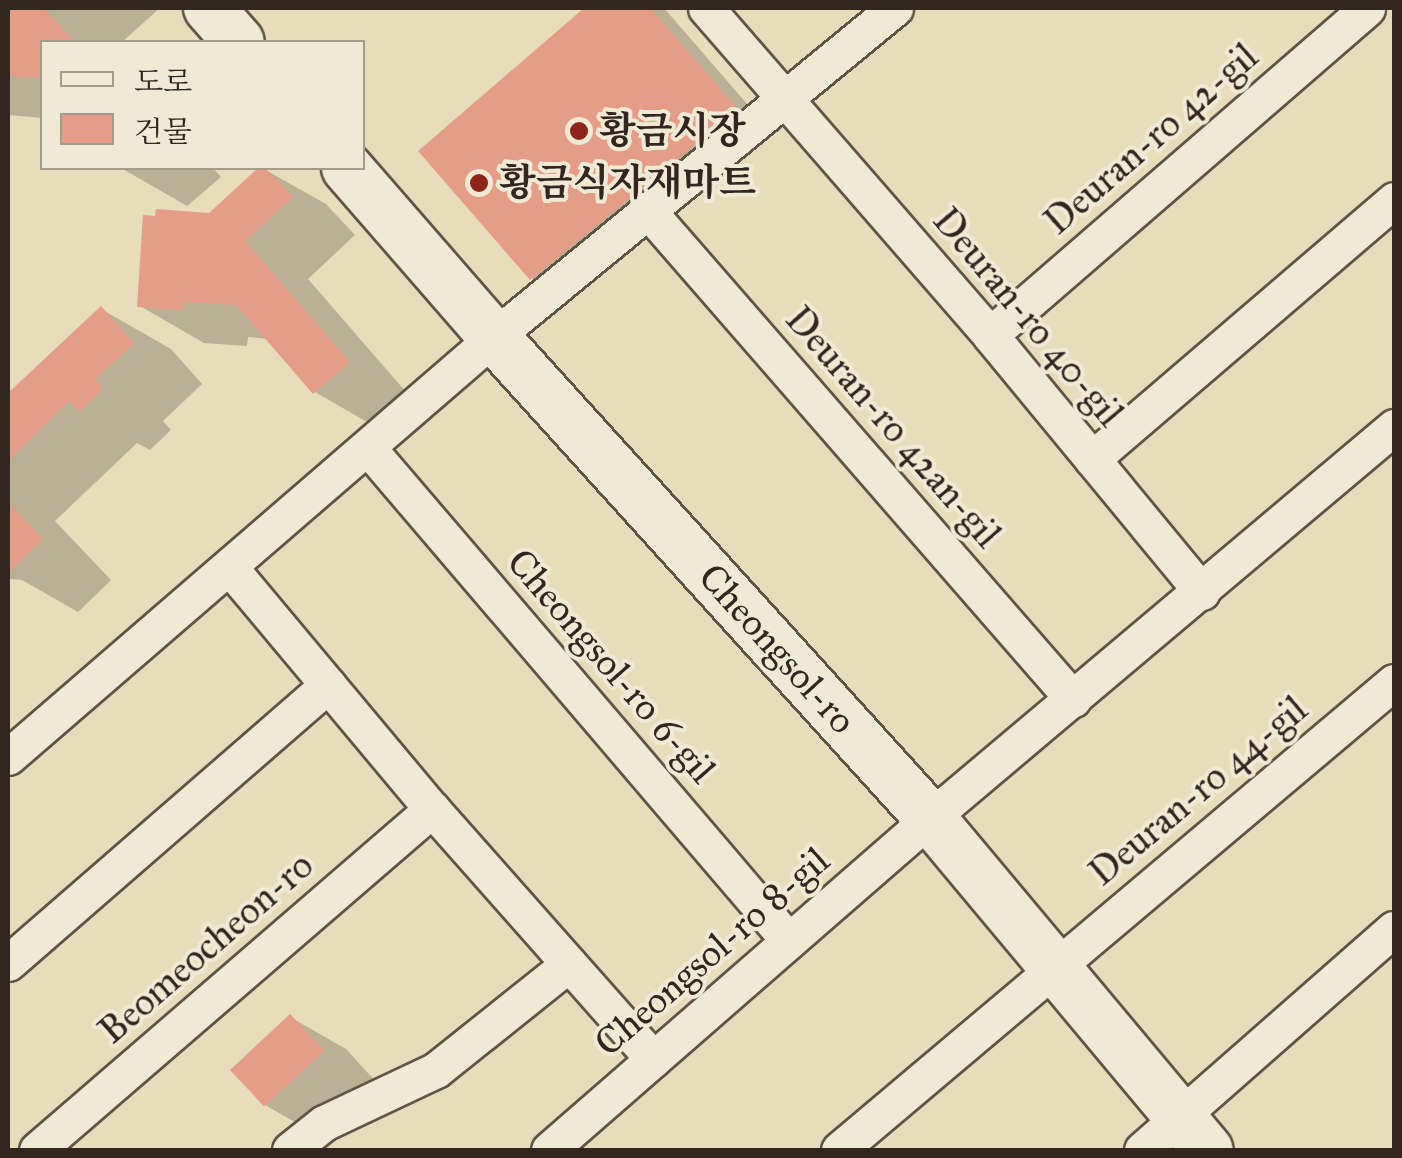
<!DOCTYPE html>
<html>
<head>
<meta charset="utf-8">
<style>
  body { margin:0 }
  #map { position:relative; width:1402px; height:1158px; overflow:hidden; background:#e8ddbb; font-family:"IM FELL Great Primer","Noto Serif KR",serif }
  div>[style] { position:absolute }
  .shadow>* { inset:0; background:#0003 }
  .building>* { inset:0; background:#e69d88; transform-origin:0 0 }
  .roads { filter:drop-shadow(2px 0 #605446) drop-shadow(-2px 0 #605446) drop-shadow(0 2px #605446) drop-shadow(0 -2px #605446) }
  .street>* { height:35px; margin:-17.5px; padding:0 17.5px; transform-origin:17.5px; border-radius:17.5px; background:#f0e9d3 }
  .secondary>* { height:50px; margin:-25px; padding:0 25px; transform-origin:25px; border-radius:25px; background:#f0e9d3 }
  .dots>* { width:28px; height:28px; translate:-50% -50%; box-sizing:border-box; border:5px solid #f0e9d3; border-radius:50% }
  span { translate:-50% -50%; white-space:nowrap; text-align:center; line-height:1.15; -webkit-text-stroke:8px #f0e9d3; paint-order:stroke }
  .poi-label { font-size:38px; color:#32261f; font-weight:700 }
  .left { translate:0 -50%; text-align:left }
  .street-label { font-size:38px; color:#32261f }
  .frame { position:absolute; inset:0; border:10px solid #32261f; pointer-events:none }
  .legend { position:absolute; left:40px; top:40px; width:325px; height:130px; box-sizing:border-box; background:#f0e9d3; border:2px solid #a49b8b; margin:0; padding:12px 18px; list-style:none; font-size:30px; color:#32261f }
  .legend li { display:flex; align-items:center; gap:20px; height:50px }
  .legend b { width:50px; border:2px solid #a49b8b }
</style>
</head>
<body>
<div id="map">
  <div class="shadow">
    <div style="clip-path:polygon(8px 8px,160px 8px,122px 42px,42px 42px,42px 118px,8px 115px)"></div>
    <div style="clip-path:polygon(588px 8px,664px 8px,768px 128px,563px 296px,532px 278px,422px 151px)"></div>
    <div style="clip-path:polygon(121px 168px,213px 168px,221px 177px,187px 206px)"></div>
    <div style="clip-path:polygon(262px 168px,326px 204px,355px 235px,308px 279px,413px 400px,379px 429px,315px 392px,268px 339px,248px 337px,247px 346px,204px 343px,140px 306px,210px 216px)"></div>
    <div style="clip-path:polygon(101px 309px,171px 349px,202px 384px,163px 421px,171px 430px,150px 450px,137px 443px,55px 521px,111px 580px,78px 612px,22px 580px,8px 579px,8px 400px)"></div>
    <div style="clip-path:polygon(290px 1017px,346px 1049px,378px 1084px,321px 1137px,265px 1105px)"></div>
  </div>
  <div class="building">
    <div style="clip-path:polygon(8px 8px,44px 8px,74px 42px,42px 42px,42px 78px,8px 76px)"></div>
    <div style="clip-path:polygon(584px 8px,650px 8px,738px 109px,530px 280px,418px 151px)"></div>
    <div style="clip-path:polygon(258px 168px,265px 168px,293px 197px,245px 241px,350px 362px,313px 394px,236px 305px,184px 302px,183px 310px,137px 307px,143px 215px,155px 216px,156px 209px,209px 213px)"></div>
    <div style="clip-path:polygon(101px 306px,134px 343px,95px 379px,103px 389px,79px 412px,69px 401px,8px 461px,8px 393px)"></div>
    <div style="clip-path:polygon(8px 502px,43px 539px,8px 573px)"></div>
    <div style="left:290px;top:1014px;width:50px;height:82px;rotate:47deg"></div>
  </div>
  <div class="roads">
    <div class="street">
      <div style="left:706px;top:8px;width:433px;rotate:49deg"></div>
      <div style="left:990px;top:335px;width:333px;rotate:50.5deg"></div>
      <div style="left:649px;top:212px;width:646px;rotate:48.96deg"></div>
      <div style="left:990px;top:335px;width:499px;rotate:-40.9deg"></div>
      <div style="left:368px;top:448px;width:648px;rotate:49.5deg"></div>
      <div style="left:1092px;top:459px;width:398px;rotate:-40.6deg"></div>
      <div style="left:231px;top:569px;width:313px;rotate:50.1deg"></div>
      <div style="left:432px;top:809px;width:334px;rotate:48.5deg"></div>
      <div style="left:8px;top:757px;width:642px;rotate:-40.83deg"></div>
      <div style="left:494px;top:337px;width:519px;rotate:-39.37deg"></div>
      <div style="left:8px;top:963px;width:424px;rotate:-41deg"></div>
      <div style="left:37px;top:1150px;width:522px;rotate:-40.8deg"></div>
      <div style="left:290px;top:1150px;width:43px;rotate:-38.5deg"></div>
      <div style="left:324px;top:1123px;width:124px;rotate:-25.3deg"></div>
      <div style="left:436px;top:1070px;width:170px;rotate:-38.6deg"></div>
      <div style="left:549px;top:1150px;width:505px;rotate:-41.07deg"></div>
      <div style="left:930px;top:818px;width:607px;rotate:-40.12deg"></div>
      <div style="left:839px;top:1150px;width:726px;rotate:-40.14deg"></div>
      <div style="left:1142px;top:1150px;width:335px;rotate:-41.3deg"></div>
    </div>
    <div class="secondary">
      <div style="left:209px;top:8px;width:45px;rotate:48.6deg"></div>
      <div style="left:347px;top:168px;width:224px;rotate:49deg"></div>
      <div style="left:494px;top:337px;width:649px;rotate:47.81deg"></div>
      <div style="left:930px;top:818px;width:433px;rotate:50.1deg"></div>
    </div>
  </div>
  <div class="dots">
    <div style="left:579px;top:131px;background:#8f2418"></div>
    <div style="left:479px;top:183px;background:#8f2418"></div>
  </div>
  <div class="poi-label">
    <span class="left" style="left:599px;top:131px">황금시장</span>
    <span class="left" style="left:499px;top:183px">황금식자재마트</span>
  </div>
  <div class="street-label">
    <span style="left:1151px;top:139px;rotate:-41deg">Deuran-ro 42-gil</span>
    <span style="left:1028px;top:317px;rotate:50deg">Deuran-ro 40-gil</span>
    <span style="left:893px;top:427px;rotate:49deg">Deuran-ro 42an-gil</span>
    <span style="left:777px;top:649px;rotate:48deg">Cheongsol-ro</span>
    <span style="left:611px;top:666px;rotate:49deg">Cheongsol-ro 6-gil</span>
    <span style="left:1198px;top:791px;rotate:-40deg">Deuran-ro 44-gil</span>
    <span style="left:206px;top:948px;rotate:-41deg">Beomeocheon-ro</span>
    <span style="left:712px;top:952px;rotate:-41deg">Cheongsol-ro 8-gil</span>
  </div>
  <div class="frame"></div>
  <ul class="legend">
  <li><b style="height:12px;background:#f0e9d3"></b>도로</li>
  <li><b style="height:28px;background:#e69d88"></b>건물</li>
  </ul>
</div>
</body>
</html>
